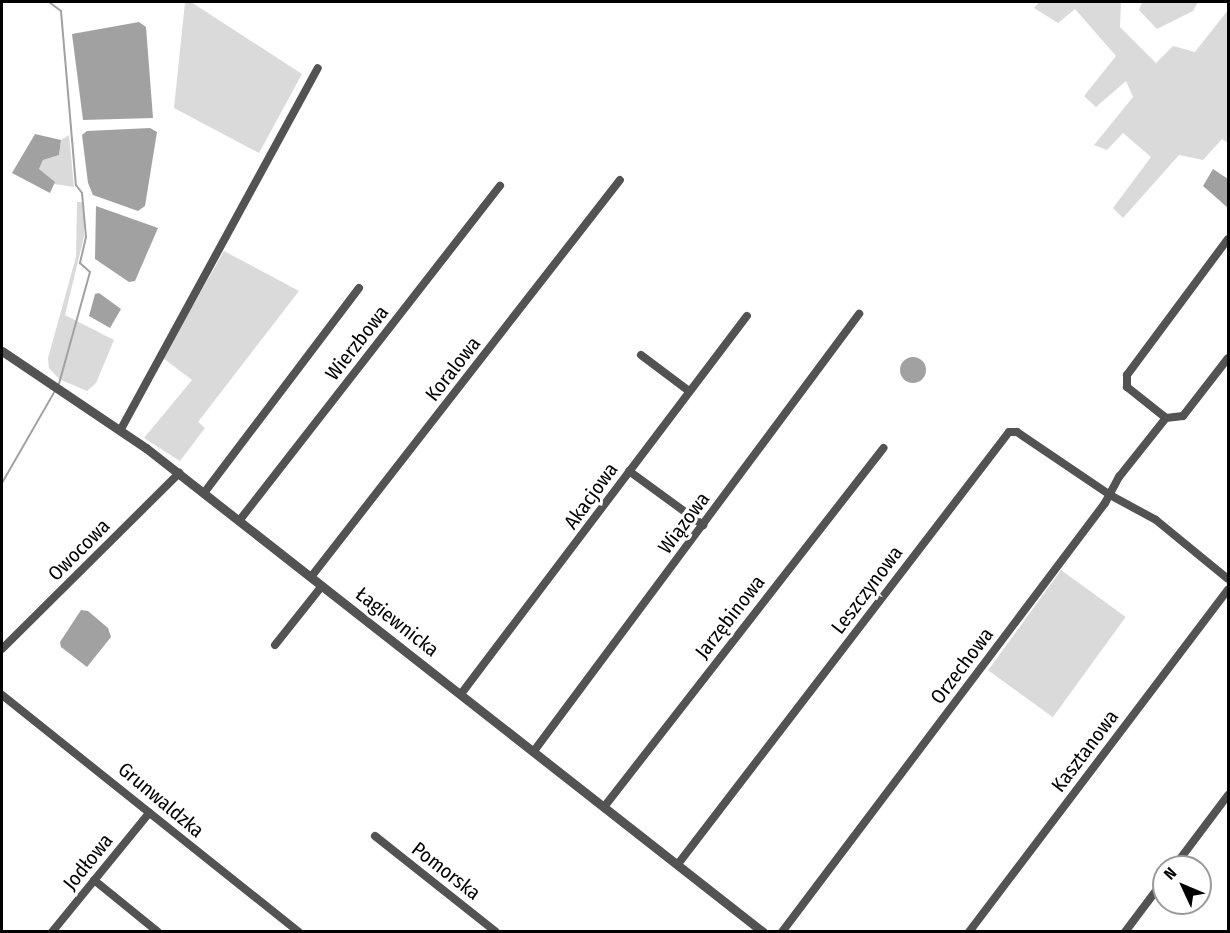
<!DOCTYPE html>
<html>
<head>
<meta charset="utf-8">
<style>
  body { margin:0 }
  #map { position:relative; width:1230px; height:933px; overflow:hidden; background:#fff; font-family:"Fira Sans Condensed",sans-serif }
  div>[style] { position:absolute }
  .green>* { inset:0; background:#dadada; transform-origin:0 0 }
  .water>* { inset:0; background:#a1a1a1 }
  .round { border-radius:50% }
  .stream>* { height:2px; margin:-1px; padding:0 1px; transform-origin:1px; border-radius:1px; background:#a1a1a1 }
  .minor>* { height:8px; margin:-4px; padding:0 4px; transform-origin:4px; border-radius:4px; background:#535353 }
  .tertiary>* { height:9px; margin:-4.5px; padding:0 4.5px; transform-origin:4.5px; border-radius:4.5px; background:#535353 }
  span { translate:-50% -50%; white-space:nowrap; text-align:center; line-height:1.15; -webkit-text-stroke:6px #fff; paint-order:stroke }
  .street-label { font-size:20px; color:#000 }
  .frame { position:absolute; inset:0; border:3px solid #000; pointer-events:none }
  .north { position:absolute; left:1152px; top:855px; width:60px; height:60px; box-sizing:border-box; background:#fff; border:2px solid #999; border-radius:50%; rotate:314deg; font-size:16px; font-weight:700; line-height:24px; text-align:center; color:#000 }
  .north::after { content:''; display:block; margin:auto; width:21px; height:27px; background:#000; clip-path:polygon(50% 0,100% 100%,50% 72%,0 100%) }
</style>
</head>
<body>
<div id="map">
  <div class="green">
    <div style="clip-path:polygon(185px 2px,191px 2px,302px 74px,259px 153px,174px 108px)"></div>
    <div style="clip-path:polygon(1039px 2px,1121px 2px,1120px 27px,1156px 63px,1173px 46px,1195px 52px,1228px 10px,1228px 143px,1222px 139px,1203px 160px,1179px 155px,1123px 218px,1113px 208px,1151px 157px,1123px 133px,1107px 150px,1094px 145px,1133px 97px,1126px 81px,1096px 107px,1084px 96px,1116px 56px,1075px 9px,1058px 23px,1034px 8px)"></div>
    <div style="clip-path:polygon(1142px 2px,1198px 2px,1193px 11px,1157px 29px,1139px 10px)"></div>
    <div style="clip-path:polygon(69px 135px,74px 187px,54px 184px,39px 169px,43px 160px,59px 155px,61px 140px)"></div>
    <div style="clip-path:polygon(77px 202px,84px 202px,84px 237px,65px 315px,114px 340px,96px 383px,87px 391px,59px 379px,49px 368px,48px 358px,76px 257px)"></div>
    <div style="clip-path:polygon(224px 251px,299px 291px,198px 422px,205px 428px,180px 461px,144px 438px,192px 380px,163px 358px)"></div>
    <div style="left:1061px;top:570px;width:80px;height:124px;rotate:36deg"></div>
  </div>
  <div class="water">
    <div style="clip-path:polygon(139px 22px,146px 27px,153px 118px,83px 120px,72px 34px)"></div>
    <div style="clip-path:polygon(150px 128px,157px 132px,145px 206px,138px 211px,93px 195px,88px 183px,82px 135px,87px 131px)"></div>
    <div style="clip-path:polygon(35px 134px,61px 140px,59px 155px,43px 160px,39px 169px,55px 182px,50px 193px,12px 173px)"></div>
    <div style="clip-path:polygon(1213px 169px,1228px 179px,1228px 208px,1203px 186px)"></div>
    <div style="clip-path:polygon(96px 206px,158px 228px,135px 281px,129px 282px,95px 259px)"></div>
    <div style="clip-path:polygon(99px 293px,121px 309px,110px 328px,89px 316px,95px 294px)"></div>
    <div class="round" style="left:900px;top:357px;width:26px;height:26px"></div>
    <div style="clip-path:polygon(81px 610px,88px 611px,108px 628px,111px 637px,87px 667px,61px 647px,60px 642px)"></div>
  </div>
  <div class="stream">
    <div style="left:49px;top:2px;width:15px;rotate:37deg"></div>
    <div style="left:61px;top:11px;width:175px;rotate:85.1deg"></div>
    <div style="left:76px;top:185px;width:10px;rotate:53deg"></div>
    <div style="left:82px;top:193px;width:44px;rotate:84.8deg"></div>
    <div style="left:86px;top:237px;width:27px;rotate:103deg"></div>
    <div style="left:80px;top:263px;width:13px;rotate:42deg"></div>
    <div style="left:90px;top:272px;width:116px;rotate:105.5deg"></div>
    <div style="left:2px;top:483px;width:108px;rotate:-60.1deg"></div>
  </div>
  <div class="minor">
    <div style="left:641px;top:355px;width:60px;rotate:36.9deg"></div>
    <div style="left:1166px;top:418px;width:50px;rotate:-141.5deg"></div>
    <div style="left:1127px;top:387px;width:12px;rotate:-90deg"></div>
    <div style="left:1127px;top:375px;width:169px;rotate:-53.4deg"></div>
    <div style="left:121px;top:429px;width:411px;rotate:-61.4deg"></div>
    <div style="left:629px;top:471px;width:92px;rotate:36.1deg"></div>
    <div style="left:204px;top:493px;width:257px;rotate:-52.9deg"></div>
    <div style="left:239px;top:521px;width:425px;rotate:-52.1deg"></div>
    <div style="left:311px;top:577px;width:503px;rotate:-52.11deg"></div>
    <div style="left:275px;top:645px;width:75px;rotate:-51.5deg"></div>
    <div style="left:2px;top:649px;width:250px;rotate:-44.8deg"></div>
    <div style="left:461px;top:694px;width:474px;rotate:-52.9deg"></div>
    <div style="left:2px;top:695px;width:380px;rotate:38.6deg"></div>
    <div style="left:534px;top:751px;width:545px;rotate:-53.36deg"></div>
    <div style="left:604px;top:807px;width:455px;rotate:-52.1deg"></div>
    <div style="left:375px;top:836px;width:154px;rotate:38.4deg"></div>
    <div style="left:678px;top:864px;width:544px;rotate:-52.54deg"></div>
    <div style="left:1009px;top:432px;width:8px"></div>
    <div style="left:1017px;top:432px;width:112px;rotate:34.1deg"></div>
    <div style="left:1110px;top:495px;width:52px;rotate:28.5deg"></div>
    <div style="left:1156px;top:520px;width:93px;rotate:39.3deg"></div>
    <div style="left:1174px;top:867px;width:90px;rotate:-53.1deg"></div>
    <div style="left:94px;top:880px;width:82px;rotate:39.1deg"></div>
    <div style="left:52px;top:932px;width:154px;rotate:-50.8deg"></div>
    <div style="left:782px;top:932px;width:537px;rotate:-53.02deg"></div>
    <div style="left:1105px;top:503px;width:30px;rotate:-62deg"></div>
    <div style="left:1119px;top:477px;width:75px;rotate:-51.5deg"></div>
    <div style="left:1166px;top:418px;width:17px;rotate:-7deg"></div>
    <div style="left:1183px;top:416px;width:73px;rotate:-52.2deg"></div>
    <div style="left:969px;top:932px;width:429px;rotate:-52.9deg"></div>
    <div style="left:1125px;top:932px;width:65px;rotate:-53.1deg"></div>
  </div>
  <div class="tertiary">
    <div style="left:2px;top:351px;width:174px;rotate:34deg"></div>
    <div style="left:146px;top:448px;width:784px;rotate:38.11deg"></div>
  </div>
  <div class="street-label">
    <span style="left:357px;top:343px;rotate:-52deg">Wierzbowa</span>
    <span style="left:453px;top:369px;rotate:-52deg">Koralowa</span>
    <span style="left:591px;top:496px;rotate:-54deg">Akacjowa</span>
    <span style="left:684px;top:523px;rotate:-53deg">Wiązowa</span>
    <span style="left:79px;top:550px;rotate:-45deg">Owocowa</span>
    <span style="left:867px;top:590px;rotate:-53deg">Leszczynowa</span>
    <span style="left:730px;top:617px;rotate:-52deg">Jarzębinowa</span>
    <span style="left:397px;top:622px;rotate:38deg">Łagiewnicka</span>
    <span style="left:962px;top:666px;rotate:-53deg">Orzechowa</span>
    <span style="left:1085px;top:751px;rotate:-53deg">Kasztanowa</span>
    <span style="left:161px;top:800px;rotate:40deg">Grunwaldzka</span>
    <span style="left:88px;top:862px;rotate:-51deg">Jodłowa</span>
    <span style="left:446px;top:871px;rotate:38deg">Pomorska</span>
  </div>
  <div class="frame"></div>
  <div class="north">N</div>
</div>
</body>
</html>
